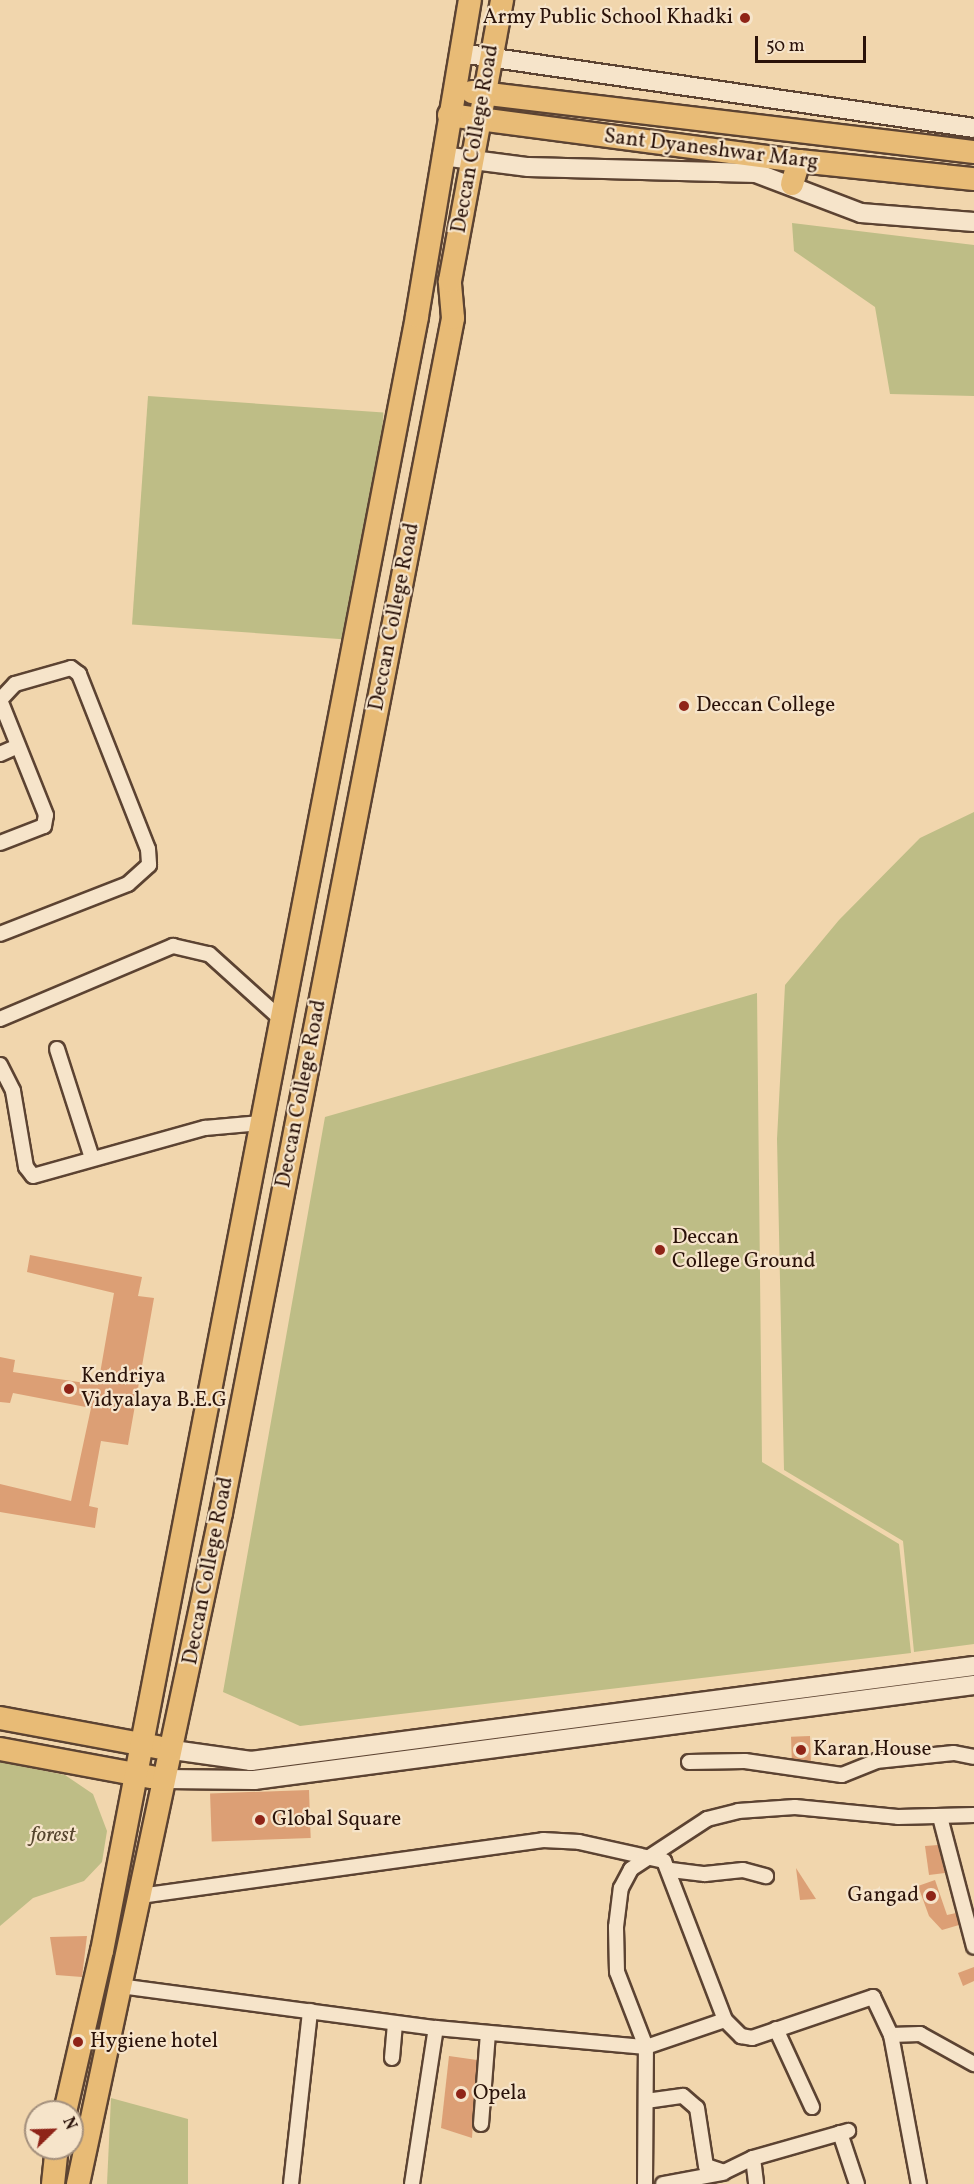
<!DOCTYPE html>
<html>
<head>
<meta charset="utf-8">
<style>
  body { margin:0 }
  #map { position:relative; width:974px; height:2184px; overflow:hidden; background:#f1d6ad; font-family:Vollkorn,serif }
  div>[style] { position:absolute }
  .green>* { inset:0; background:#bebd86; transform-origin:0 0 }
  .building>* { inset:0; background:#dc9f75; transform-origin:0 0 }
  .roads { filter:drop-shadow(2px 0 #5c4332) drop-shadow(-2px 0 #5c4332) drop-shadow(0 2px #5c4332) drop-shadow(0 -2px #5c4332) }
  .minor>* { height:14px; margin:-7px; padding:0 7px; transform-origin:7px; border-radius:7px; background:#f6e4ca }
  .tertiary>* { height:18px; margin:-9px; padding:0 9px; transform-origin:9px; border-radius:9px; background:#f6e4ca }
  .primary>* { height:22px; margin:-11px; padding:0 11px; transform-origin:11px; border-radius:11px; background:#e8bb76 }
  .dots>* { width:16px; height:16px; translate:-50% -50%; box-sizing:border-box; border:3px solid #f6e4ca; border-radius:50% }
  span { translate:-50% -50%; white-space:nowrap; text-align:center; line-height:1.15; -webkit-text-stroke:4.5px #f6e4ca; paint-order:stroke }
  .poi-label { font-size:21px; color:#2a1209 }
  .right { translate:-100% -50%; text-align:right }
  .left { translate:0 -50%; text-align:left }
  .street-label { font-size:21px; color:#2a1209 }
  .park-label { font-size:21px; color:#56452e; font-style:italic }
  .north { position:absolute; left:24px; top:2100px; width:60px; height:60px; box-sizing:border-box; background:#f6e4ca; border:2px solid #a4907d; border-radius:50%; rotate:67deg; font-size:16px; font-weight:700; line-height:24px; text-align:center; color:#2a1209 }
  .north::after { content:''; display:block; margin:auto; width:21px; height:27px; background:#8f2418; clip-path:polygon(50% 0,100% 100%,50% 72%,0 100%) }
  .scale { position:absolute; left:755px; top:36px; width:111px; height:27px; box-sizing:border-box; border:3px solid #2a1209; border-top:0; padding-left:8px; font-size:18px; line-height:21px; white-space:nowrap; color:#2a1209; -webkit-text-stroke:4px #f6e4ca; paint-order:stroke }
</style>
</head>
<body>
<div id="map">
  <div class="green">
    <div style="clip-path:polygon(792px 223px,974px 245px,974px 396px,890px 394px,875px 307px,794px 251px)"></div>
    <div style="left:148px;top:396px;width:236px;height:229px;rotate:4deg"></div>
    <div style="clip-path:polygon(974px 812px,974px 1644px,914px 1652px,903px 1541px,784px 1470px,777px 1139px,785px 985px,839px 920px,920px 838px)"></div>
    <div style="clip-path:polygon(757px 993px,762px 1462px,899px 1544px,911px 1653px,300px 1726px,223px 1692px,325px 1117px)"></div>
    <div style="clip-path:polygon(0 1762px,65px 1775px,93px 1794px,107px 1831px,102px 1862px,84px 1881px,33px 1898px,0 1926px)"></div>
    <div style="clip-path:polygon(111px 2098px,188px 2119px,188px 2184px,107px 2184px)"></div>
  </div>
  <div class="building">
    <div style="clip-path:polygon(30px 1255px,142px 1277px,138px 1296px,154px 1298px,128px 1445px,101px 1441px,89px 1506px,98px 1508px,95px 1528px,0 1512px,0 1484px,71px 1501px,91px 1408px,13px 1393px,10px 1403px,0 1402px,0 1357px,15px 1360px,13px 1372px,98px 1385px,114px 1293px,27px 1272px)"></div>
    <div style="left:810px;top:1736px;width:25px;height:19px;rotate:88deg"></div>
    <div style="left:309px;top:1790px;width:48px;height:99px;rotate:88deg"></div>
    <div style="clip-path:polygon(938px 1845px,945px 1873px,929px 1875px,925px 1846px)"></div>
    <div style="clip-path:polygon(796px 1868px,816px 1899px,800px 1900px)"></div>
    <div style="clip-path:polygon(935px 1880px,947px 1915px,956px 1913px,959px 1925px,942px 1930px,929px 1916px,918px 1886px)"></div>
    <div style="clip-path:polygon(87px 1936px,82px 1977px,56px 1975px,50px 1937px)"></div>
    <div style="clip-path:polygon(974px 1967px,974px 1981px,963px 1986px,958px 1973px)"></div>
    <div style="clip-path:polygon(449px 2056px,477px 2060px,472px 2138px,441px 2128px)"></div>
  </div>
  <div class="roads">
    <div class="minor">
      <div style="left:0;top:754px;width:17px;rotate:-24deg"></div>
      <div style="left:0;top:843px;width:47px;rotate:-21.1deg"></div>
      <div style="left:44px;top:826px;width:11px;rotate:-80deg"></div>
      <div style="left:46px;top:815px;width:124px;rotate:-111.8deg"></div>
      <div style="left:0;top:700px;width:22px;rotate:-47deg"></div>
      <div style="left:15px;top:684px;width:58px;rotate:-15.9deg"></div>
      <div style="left:71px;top:668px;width:10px;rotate:37deg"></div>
      <div style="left:79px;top:674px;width:188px;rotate:68.5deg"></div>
      <div style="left:148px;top:849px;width:16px;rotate:86deg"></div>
      <div style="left:149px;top:865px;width:28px;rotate:138deg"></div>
      <div style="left:128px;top:884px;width:137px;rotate:158.7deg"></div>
      <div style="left:0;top:1019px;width:188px;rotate:-22.9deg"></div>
      <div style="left:173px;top:946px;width:37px;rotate:13deg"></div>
      <div style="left:209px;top:954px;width:97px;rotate:42.1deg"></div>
      <div style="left:57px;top:1049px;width:114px;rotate:72.2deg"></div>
      <div style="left:0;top:1065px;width:29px;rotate:63deg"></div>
      <div style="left:13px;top:1091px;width:77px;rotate:80.3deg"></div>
      <div style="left:26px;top:1167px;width:11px;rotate:52deg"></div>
      <div style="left:33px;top:1176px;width:179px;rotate:-15.6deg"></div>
      <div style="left:205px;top:1128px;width:56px;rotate:-5.1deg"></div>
      <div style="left:689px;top:1762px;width:56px;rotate:-1deg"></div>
      <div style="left:745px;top:1761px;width:98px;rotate:8.2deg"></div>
      <div style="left:842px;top:1775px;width:37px;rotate:-22deg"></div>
      <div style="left:876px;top:1761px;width:78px;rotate:-5.9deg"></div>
      <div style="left:954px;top:1753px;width:20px;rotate:11deg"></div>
      <div style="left:940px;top:1817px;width:134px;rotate:75.3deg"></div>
      <div style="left:671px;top:1870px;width:34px;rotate:7deg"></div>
      <div style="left:705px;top:1874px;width:38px;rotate:-6deg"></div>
      <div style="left:743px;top:1870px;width:24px;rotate:15deg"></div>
      <div style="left:140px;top:1896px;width:407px;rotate:-7.9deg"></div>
      <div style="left:543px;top:1840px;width:36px;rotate:3deg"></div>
      <div style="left:579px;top:1842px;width:87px;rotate:12.6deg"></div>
      <div style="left:664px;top:1861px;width:170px;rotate:69deg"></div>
      <div style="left:725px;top:2020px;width:23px;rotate:45deg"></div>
      <div style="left:741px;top:2036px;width:11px;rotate:10deg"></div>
      <div style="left:752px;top:2038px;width:128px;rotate:-18.7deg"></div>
      <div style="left:873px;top:1997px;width:42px;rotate:64.7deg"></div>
      <div style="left:891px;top:2035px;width:29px;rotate:-2deg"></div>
      <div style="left:920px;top:2034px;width:62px;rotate:29.1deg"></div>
      <div style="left:120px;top:1986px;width:319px;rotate:7.6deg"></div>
      <div style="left:436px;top:2028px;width:211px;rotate:5.2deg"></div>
      <div style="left:646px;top:2047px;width:83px;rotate:-18.9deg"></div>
      <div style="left:776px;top:2029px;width:86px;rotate:65.2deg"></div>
      <div style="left:891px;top:2035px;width:152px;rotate:79.4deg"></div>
      <div style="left:392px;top:2058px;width:35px;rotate:-85deg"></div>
      <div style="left:646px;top:2101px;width:37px;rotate:-8deg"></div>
      <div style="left:683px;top:2096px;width:18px;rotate:41deg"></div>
      <div style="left:697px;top:2108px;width:59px;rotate:81.2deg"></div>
      <div style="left:706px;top:2166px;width:19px;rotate:18deg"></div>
      <div style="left:724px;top:2172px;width:32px;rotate:-26deg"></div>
      <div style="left:753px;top:2158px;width:99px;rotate:-15.9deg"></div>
      <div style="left:481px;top:2124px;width:91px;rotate:-85.6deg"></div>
      <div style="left:840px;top:2133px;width:54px;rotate:71.6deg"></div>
      <div style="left:753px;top:2158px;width:26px;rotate:83deg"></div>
      <div style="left:291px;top:2184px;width:174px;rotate:-83.7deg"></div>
      <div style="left:412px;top:2184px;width:158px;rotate:-81.3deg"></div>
      <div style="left:645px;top:2184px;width:137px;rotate:-89.6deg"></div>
      <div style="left:646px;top:2047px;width:80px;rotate:-111.1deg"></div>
      <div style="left:617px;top:1972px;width:45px;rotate:-91.3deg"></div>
      <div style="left:616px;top:1927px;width:39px;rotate:-83deg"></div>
      <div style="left:621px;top:1888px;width:21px;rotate:-62deg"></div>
      <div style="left:631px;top:1869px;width:91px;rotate:-33.3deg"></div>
      <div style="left:707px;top:1819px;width:32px;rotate:-14deg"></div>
      <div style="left:738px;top:1811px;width:57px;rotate:-4deg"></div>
      <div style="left:795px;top:1807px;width:103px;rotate:5.5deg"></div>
      <div style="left:898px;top:1817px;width:76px;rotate:-1.5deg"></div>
      <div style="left:663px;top:2184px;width:61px;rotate:-10.4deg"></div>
    </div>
    <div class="tertiary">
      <div style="left:460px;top:53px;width:519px;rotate:8.3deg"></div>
      <div style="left:442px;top:156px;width:87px;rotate:7.3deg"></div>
      <div style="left:528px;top:167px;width:228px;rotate:1.5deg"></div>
      <div style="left:756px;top:173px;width:112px;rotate:20.9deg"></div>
      <div style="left:861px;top:213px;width:113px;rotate:4.6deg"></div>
      <div style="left:173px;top:1750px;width:79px;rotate:8deg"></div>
      <div style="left:251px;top:1761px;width:729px;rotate:-7.49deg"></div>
      <div style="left:167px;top:1779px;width:87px;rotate:0.7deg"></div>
      <div style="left:254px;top:1780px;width:726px;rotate:-7.52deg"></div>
    </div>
    <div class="primary">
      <div style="left:472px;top:92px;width:506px;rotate:6.82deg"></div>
      <div style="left:449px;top:115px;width:353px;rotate:7.5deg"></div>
      <div style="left:799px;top:161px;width:176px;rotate:5.9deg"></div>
      <div style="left:792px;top:184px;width:24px;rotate:-73deg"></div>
      <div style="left:0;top:1718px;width:160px;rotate:10.5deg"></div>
      <div style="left:0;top:1749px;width:154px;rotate:10.5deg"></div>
      <div style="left:65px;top:2112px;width:165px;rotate:-77.1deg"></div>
      <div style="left:102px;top:1951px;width:1665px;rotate:-79.09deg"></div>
      <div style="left:417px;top:316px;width:320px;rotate:-80.5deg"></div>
      <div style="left:53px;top:2184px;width:36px;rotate:-84deg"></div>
      <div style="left:78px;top:2184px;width:686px;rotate:-77.97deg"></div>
      <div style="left:221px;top:1513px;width:1217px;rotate:-79.01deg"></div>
      <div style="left:453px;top:318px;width:37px;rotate:-95deg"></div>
      <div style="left:450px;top:281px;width:286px;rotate:-79.5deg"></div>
    </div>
  </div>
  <div class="dots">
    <div style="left:745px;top:18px;background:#8f2418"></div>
    <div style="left:684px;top:706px;background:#8f2418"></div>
    <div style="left:660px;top:1250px;background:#8f2418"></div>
    <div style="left:69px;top:1389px;background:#8f2418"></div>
    <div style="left:801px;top:1750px;background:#8f2418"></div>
    <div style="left:260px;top:1820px;background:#8f2418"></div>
    <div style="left:931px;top:1896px;background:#8f2418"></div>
    <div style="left:78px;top:2042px;background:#8f2418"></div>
    <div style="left:461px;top:2094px;background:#8f2418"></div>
  </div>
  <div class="poi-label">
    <span class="right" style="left:733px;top:18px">Army Public School Khadki</span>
    <span class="left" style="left:696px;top:706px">Deccan College</span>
    <span class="left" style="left:672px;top:1250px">Deccan<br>College Ground</span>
    <span class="left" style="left:81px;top:1389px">Kendriya<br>Vidyalaya B.E.G</span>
    <span class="left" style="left:813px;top:1750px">Karan House</span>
    <span class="left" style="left:272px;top:1820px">Global Square</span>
    <span class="right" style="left:919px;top:1896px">Gangad</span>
    <span class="left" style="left:90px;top:2042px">Hygiene hotel</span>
    <span class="left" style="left:473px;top:2094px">Opela</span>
  </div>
  <div class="street-label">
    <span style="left:476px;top:139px;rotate:-80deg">Deccan College Road</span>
    <span style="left:711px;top:150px;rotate:7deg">Sant Dyaneshwar Marg</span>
    <span style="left:395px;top:617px;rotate:-79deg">Deccan College Road</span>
    <span style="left:302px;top:1094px;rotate:-79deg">Deccan College Road</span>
    <span style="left:209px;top:1571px;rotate:-79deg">Deccan College Road</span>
  </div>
  <div class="park-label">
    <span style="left:53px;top:1836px">forest</span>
  </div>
  <div class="north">N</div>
  <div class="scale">50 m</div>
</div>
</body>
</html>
